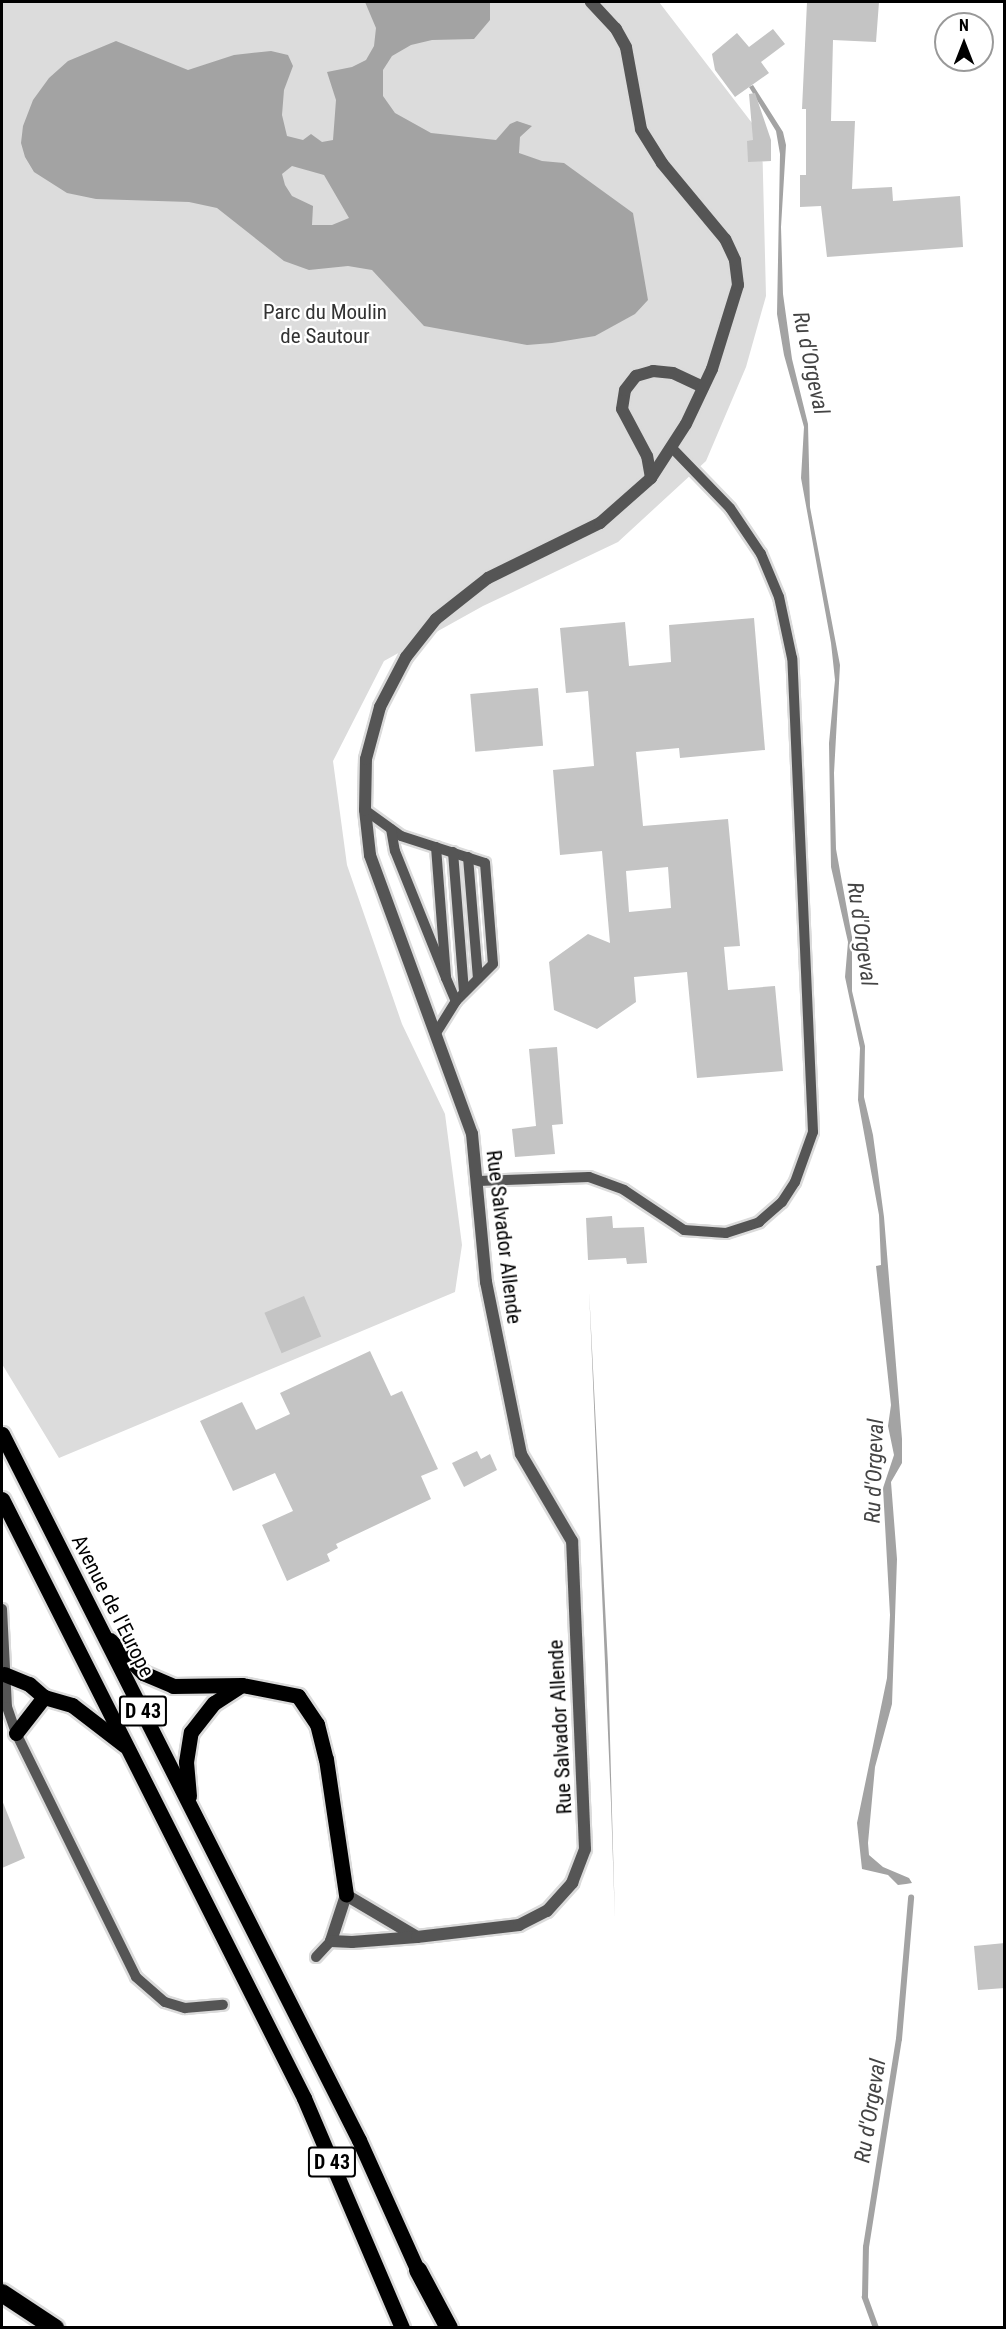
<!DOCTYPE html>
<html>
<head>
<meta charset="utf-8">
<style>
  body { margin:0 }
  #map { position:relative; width:1006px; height:2329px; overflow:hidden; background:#fff; font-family:"Roboto Condensed",sans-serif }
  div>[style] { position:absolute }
  .green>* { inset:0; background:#dcdcdc }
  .water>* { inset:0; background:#a3a3a3 }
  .stream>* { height:6px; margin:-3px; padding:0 3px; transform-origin:3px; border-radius:3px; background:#a3a3a3 }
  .building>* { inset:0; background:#c4c4c4; transform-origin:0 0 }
  .roads { filter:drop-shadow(2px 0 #dbdbdb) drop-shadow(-2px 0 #dbdbdb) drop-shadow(0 2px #dbdbdb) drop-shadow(0 -2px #dbdbdb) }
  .service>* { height:10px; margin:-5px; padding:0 5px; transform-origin:5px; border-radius:5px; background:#555 }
  .minor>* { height:12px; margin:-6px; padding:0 6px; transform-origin:6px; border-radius:6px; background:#555 }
  .primary>* { height:15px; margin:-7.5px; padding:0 7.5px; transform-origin:7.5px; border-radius:7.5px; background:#000 }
  .motorway>* { height:18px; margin:-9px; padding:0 9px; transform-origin:9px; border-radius:9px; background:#000 }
  span { translate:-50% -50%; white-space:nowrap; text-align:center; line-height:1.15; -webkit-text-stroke:4.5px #fff; paint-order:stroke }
  .shield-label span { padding:2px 4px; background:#fff; border:2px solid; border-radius:4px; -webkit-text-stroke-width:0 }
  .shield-label { font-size:20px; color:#000; font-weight:700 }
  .park-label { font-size:21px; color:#333 }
  .street-label { font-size:21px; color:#000 }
  .water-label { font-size:22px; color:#444; font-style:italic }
  .frame { position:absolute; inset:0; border:3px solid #000; pointer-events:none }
  .north { position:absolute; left:934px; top:12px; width:60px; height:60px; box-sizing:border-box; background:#fff; border:2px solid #999; border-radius:50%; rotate:0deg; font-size:16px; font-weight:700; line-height:24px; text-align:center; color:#000 }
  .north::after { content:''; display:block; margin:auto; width:21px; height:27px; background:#000; clip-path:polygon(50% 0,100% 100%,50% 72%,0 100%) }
</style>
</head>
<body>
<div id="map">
  <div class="green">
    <div style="clip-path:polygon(2px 2px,659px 2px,762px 136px,766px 296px,746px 367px,706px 461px,618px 542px,483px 606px,384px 661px,333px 761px,347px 865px,402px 1024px,445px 1114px,462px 1245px,455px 1292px,59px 1458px,2px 1364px)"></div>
  </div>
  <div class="water">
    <div style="clip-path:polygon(evenodd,365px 2px,490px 2px,490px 20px,474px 39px,432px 40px,411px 45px,392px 56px,383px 70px,383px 96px,395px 113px,431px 133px,496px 140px,510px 124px,517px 121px,532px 126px,520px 137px,519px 153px,542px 161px,564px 163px,633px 213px,648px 300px,635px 314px,595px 336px,552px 343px,527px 345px,424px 326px,372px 270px,348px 266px,309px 270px,284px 261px,217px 208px,189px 202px,96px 199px,67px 193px,34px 172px,25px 157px,21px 143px,23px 126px,33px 100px,49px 78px,68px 61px,116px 41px,188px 70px,234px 55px,271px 51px,288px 55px,293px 66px,284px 90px,282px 115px,287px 136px,303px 140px,311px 134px,322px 142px,333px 140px,336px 100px,327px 72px,352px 67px,366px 60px,374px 46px,376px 28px,365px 2px,292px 166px,324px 175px,349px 218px,332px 225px,312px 225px,313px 206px,292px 196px,285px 185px,282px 174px,292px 166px)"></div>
    <div style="clip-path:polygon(753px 85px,783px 132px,786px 145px,781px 227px,783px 294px,792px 359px,808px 424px,810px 507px,840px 665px,834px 773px,836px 849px,852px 937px,852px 991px,865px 1046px,864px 1097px,873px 1135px,884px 1217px,902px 1439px,902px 1463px,891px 1482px,897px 1559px,892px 1704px,875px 1767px,868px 1843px,869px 1855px,883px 1867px,909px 1878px,912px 1883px,906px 1884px,898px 1885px,888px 1875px,862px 1869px,857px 1823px,887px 1678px,890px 1615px,883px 1488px,894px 1455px,888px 1426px,891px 1405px,876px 1266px,881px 1265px,879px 1215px,858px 1100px,860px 1048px,845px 977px,848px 942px,831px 867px,829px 743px,835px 680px,831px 643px,801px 478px,804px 427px,784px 355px,777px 314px,780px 154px,776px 131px,749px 87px)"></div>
    <div style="clip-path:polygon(589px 1289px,608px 1665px,615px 1922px,611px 1803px)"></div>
  </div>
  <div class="stream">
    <div style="left:876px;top:2328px;width:33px;rotate:-110deg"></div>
    <div style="left:865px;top:2297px;width:50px;rotate:-88.9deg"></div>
    <div style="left:866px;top:2247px;width:211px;rotate:-81deg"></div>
    <div style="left:899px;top:2039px;width:142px;rotate:-85.1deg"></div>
  </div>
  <div class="building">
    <div style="clip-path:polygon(807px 2px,879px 2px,876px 42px,833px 40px,831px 121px,855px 121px,852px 189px,892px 187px,893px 201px,960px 196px,963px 247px,827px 257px,821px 206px,800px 207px,800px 175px,806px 175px,806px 109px,802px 109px)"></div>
    <div style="clip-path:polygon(773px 29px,785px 44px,761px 62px,769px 73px,735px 97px,715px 70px,712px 54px,737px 33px,749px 47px)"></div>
    <div style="clip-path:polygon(755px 93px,771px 140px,771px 161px,748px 162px,747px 141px,753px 140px,749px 94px)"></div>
    <div style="clip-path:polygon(evenodd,754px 618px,765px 750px,680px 758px,679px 748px,636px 752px,643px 826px,728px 819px,740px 946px,724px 947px,728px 990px,775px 986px,783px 1071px,697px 1078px,687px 972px,634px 977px,636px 1002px,597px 1029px,554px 1010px,549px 962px,588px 934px,610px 943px,602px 851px,560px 855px,553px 770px,594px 766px,588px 691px,566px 693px,560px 628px,625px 622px,629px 666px,671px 662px,669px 625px,754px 618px,668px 867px,671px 908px,629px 912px,626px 871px,668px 867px)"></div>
    <div style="left:538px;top:688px;width:58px;height:68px;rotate:85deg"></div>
    <div style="clip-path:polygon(557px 1047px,563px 1124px,552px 1125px,555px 1154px,515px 1157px,512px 1129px,536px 1126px,529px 1049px)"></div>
    <div style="clip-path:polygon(612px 1216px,613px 1228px,644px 1227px,647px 1263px,627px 1264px,626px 1258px,588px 1260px,586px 1218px)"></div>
    <div style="left:304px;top:1296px;width:44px;height:43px;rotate:67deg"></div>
    <div style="clip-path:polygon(370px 1351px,391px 1396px,402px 1391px,438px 1469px,421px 1476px,431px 1499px,336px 1544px,338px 1548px,327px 1554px,330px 1561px,287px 1581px,262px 1525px,293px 1511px,275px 1473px,233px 1491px,200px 1421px,242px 1402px,256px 1430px,290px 1414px,280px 1393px)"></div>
    <div style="clip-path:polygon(477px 1451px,481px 1459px,490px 1454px,497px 1470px,464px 1487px,452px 1463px)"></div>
    <div style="clip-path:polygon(2px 1800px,25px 1858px,2px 1868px)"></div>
    <div style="clip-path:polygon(1005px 1943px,1005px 1988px,978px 1990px,974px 1946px)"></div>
  </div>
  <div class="roads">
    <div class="service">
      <div style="left:365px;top:810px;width:44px;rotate:35.8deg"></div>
      <div style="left:401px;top:836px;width:88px;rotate:17.8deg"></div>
      <div style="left:485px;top:863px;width:101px;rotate:85.5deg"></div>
      <div style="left:493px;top:964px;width:52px;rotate:135deg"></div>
      <div style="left:456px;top:1001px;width:36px;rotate:122deg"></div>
      <div style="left:391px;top:829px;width:22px;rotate:80deg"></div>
      <div style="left:395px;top:851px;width:137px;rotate:68.1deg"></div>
      <div style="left:436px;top:847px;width:131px;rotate:85.6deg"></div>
      <div style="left:446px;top:978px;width:25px;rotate:67deg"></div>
      <div style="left:453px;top:852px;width:140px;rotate:85.5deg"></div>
      <div style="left:468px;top:857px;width:122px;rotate:85.3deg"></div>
      <div style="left:478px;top:1181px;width:111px;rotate:-2.1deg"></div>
      <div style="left:589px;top:1177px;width:37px;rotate:20deg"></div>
      <div style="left:624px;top:1190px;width:72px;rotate:33.7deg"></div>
      <div style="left:684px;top:1230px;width:42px;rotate:4.1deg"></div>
      <div style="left:726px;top:1233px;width:35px;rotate:-18deg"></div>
      <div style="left:759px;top:1222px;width:30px;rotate:-41deg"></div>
      <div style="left:782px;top:1202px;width:24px;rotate:-57deg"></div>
      <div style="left:795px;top:1182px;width:53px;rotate:-70.2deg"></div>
      <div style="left:813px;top:1132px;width:474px;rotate:-92.5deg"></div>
      <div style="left:792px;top:658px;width:62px;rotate:-102deg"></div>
      <div style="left:779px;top:597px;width:47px;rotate:-112.7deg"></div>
      <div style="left:761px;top:554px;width:55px;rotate:-124deg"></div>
      <div style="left:730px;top:508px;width:85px;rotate:-134deg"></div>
      <div style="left:2px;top:1609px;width:98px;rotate:87.1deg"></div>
      <div style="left:7px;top:1707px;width:28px;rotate:71deg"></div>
      <div style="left:16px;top:1733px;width:272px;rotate:63.8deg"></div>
      <div style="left:136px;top:1977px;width:38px;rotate:41deg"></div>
      <div style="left:165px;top:2002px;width:21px;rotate:17deg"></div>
      <div style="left:185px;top:2008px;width:38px;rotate:-5deg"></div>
      <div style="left:316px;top:1957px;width:22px;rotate:-47deg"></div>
    </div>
    <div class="minor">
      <div style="left:651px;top:478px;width:22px;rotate:-100deg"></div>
      <div style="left:647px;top:456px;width:53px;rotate:-118deg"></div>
      <div style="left:622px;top:409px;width:19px;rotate:-81deg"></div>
      <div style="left:625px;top:390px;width:18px;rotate:-52deg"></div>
      <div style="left:636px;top:376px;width:18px;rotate:-16deg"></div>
      <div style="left:653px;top:371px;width:20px;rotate:6deg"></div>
      <div style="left:673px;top:373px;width:33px;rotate:25deg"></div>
      <div style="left:417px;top:1937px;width:82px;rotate:-149.4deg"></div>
      <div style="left:346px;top:1895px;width:48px;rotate:108.1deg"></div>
      <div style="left:331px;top:1941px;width:21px;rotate:3deg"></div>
      <div style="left:352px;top:1942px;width:65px;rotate:-4.4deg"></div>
      <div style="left:417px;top:1937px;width:103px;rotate:-6.7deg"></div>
      <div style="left:519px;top:1925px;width:31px;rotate:-27deg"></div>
      <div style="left:547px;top:1911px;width:38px;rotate:-48deg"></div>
      <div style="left:572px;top:1883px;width:36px;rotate:-69deg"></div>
      <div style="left:585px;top:1849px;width:308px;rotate:-92.4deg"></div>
      <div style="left:572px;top:1541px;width:101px;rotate:-120.4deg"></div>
      <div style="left:521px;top:1454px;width:176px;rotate:-101.5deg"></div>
      <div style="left:486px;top:1282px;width:149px;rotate:-95.4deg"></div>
      <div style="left:472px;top:1134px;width:297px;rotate:-110.1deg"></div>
      <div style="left:370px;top:855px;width:45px;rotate:-96.3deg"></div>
      <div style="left:365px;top:810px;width:51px;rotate:-88.9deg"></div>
      <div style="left:366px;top:759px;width:54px;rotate:-74.9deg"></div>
      <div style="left:380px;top:707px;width:56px;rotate:-62.5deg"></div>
      <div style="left:406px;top:657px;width:48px;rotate:-51.7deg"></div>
      <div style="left:436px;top:619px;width:66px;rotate:-38.3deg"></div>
      <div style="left:488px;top:578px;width:125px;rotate:-26.2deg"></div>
      <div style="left:600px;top:523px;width:68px;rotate:-41.4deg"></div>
      <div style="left:651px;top:478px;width:64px;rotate:-57.1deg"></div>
      <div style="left:686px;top:424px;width:61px;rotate:-64.7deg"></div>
      <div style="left:712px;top:369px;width:88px;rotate:-72.8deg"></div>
      <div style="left:738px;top:285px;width:25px;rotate:-97deg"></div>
      <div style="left:735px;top:260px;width:23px;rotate:-115deg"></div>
      <div style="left:725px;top:239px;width:99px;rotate:-129.7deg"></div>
      <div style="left:662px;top:163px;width:40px;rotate:-122deg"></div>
      <div style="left:641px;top:129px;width:83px;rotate:-100.4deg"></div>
      <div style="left:626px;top:47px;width:21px;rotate:-119deg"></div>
      <div style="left:616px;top:29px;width:37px;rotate:-133deg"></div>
    </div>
    <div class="primary">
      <div style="left:2px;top:1434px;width:791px;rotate:63.18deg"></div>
      <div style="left:359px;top:2140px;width:154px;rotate:65.8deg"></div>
      <div style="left:2px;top:1499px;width:671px;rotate:63.24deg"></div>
      <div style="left:304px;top:2098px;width:250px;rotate:66.9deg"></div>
      <div style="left:110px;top:1640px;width:47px;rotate:45deg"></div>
      <div style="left:143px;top:1673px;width:33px;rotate:23deg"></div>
      <div style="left:173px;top:1686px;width:69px;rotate:-0.8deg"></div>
      <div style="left:242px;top:1685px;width:57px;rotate:11.1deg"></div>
      <div style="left:298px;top:1696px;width:34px;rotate:56deg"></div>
      <div style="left:317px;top:1724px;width:36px;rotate:76deg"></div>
      <div style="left:326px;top:1759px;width:137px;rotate:81.6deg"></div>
      <div style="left:4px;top:1674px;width:27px;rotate:22deg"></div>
      <div style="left:29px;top:1684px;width:20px;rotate:41deg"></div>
      <div style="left:16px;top:1733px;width:46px;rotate:-52.1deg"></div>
      <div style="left:44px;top:1697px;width:29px;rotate:16deg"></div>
      <div style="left:72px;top:1705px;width:66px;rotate:37.6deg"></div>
      <div style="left:189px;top:1796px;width:34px;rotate:-95deg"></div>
      <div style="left:186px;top:1762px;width:30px;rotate:-81deg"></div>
      <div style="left:191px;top:1732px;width:37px;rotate:-52deg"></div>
      <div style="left:214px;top:1703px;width:33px;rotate:-33deg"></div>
    </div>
    <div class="motorway">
      <div style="left:418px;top:2270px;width:66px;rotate:61.9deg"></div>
      <div style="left:2px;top:2293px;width:64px;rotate:33.4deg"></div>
    </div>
  </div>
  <div class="shield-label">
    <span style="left:143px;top:1711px">D 43</span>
    <span style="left:332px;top:2162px">D 43</span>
  </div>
  <div class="park-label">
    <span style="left:325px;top:324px">Parc du Moulin<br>de Sautour</span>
  </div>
  <div class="street-label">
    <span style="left:504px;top:1237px;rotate:83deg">Rue Salvador Allende</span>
    <span style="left:113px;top:1606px;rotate:63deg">Avenue de l'Europe</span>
    <span style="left:560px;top:1727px;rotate:-93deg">Rue Salvador Allende</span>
  </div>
  <div class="water-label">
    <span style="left:811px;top:363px;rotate:78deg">Ru d'Orgeval</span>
    <span style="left:862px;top:934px;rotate:82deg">Ru d'Orgeval</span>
    <span style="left:874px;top:1471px;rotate:-88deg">Ru d'Orgeval</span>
    <span style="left:870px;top:2111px;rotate:-81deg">Ru d'Orgeval</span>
  </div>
  <div class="frame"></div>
  <div class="north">N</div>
</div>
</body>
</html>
